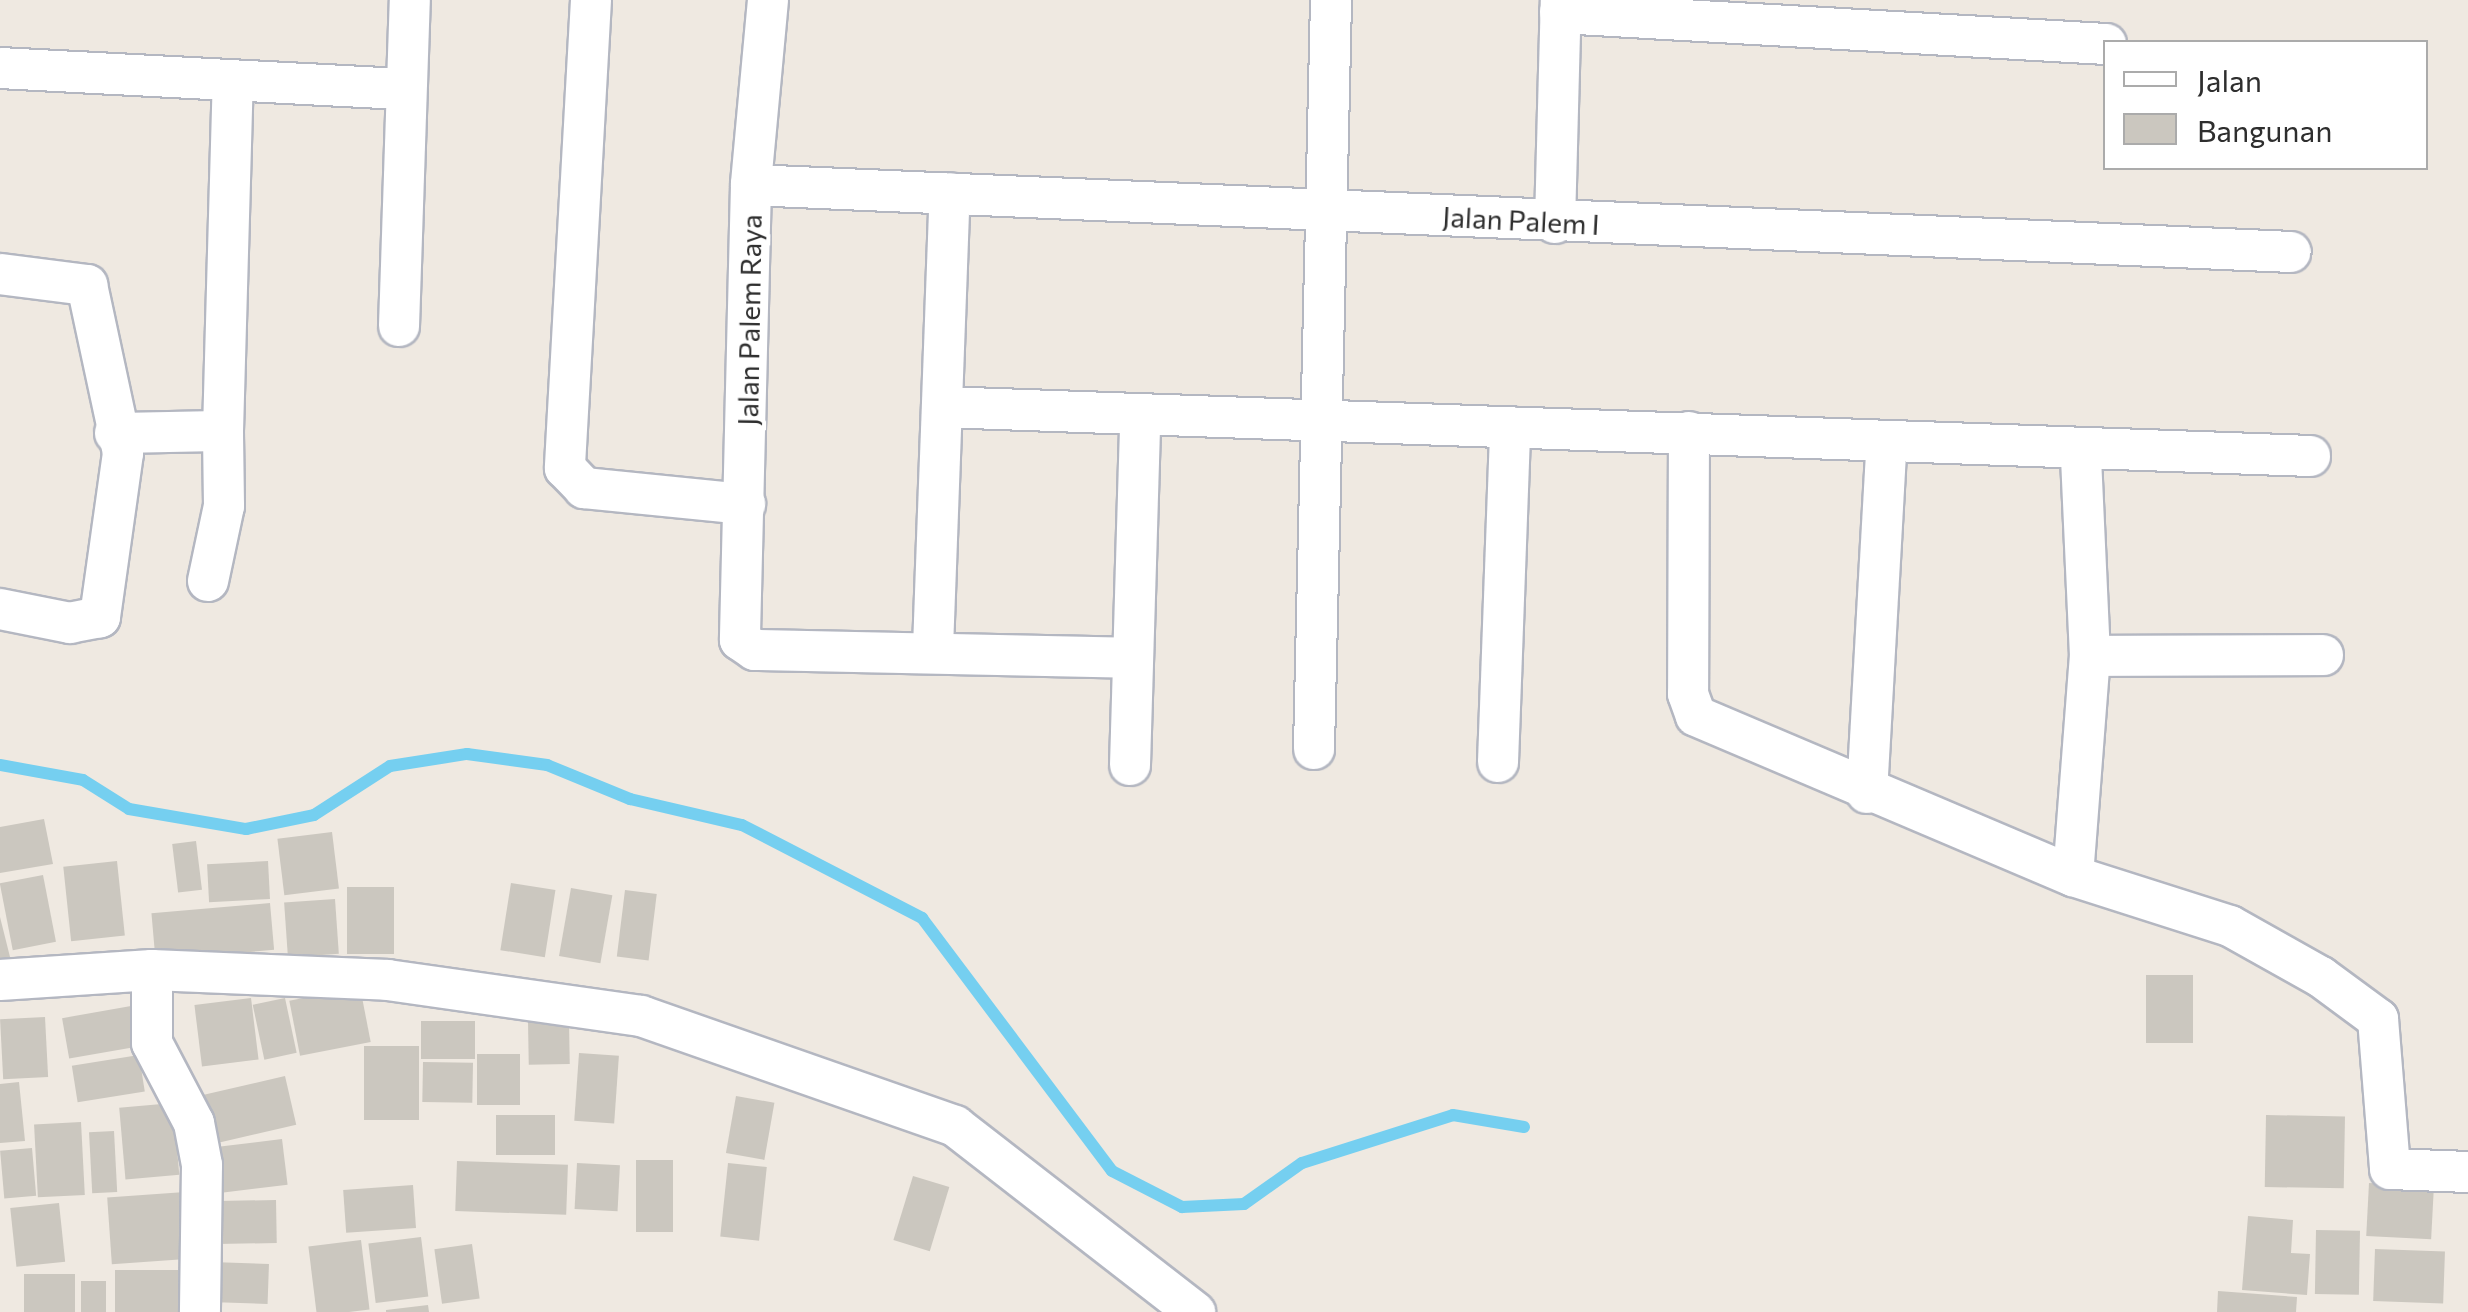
<!DOCTYPE html>
<html>
<head>
<meta charset="utf-8">
<style>
  body { margin:0 }
  #map { position:relative; width:2468px; height:1312px; overflow:hidden; background:#efe9e1; font-family:Commissioner,sans-serif }
  div>[style] { position:absolute }
  .stream>* { height:12px; margin:-6px; padding:0 6px; transform-origin:6px; border-radius:6px; background:#75cff0 }
  .building>* { inset:0; background:#cbc7bf; transform-origin:0 0 }
  .roads { filter:drop-shadow(2px 0 #b4b7c1) drop-shadow(-2px 0 #b4b7c1) drop-shadow(0 2px #b4b7c1) drop-shadow(0 -2px #b4b7c1) }
  .minor>* { height:40px; margin:-20px; padding:0 20px; transform-origin:20px; border-radius:20px; background:#fff }
  span { translate:-50% -50%; white-space:nowrap; text-align:center; line-height:1.15; -webkit-text-stroke:8px #fff; paint-order:stroke }
  .street-label { font-size:28px; color:#2e2e2e }
  .legend { position:absolute; left:2103px; top:40px; width:325px; height:130px; box-sizing:border-box; background:#fff; border:2px solid #ababab; margin:0; padding:12px 18px; list-style:none; font-size:30px; color:#2e2e2e }
  .legend li { display:flex; align-items:center; gap:20px; height:50px }
  .legend b { width:50px; border:2px solid #ababab }
</style>
</head>
<body>
<div id="map">
  <div class="stream">
    <div style="left:0;top:765px;width:84px;rotate:10.2deg"></div>
    <div style="left:83px;top:780px;width:54px;rotate:32.2deg"></div>
    <div style="left:129px;top:809px;width:119px;rotate:9.7deg"></div>
    <div style="left:246px;top:829px;width:69px;rotate:-11.6deg"></div>
    <div style="left:314px;top:815px;width:90px;rotate:-32.8deg"></div>
    <div style="left:390px;top:766px;width:78px;rotate:-8.9deg"></div>
    <div style="left:467px;top:754px;width:81px;rotate:7.8deg"></div>
    <div style="left:547px;top:765px;width:90px;rotate:22.3deg"></div>
    <div style="left:630px;top:799px;width:115px;rotate:13.1deg"></div>
    <div style="left:742px;top:825px;width:203px;rotate:27.3deg"></div>
    <div style="left:922px;top:918px;width:316px;rotate:53.1deg"></div>
    <div style="left:1112px;top:1171px;width:79px;rotate:27.2deg"></div>
    <div style="left:1182px;top:1207px;width:62px;rotate:-2.8deg"></div>
    <div style="left:1244px;top:1204px;width:71px;rotate:-35.3deg"></div>
    <div style="left:1302px;top:1163px;width:158px;rotate:-17.6deg"></div>
    <div style="left:1453px;top:1115px;width:72px;rotate:9.6deg"></div>
  </div>
  <div class="building">
    <div style="clip-path:polygon(44px 819px,53px 864px,0 873px,0 827px)"></div>
    <div style="left:332px;top:832px;width:57px;height:55px;rotate:83deg"></div>
    <div style="left:196px;top:841px;width:49px;height:24px;rotate:83deg"></div>
    <div style="left:117px;top:861px;width:75px;height:54px;rotate:84deg"></div>
    <div style="left:268px;top:861px;width:38px;height:61px;rotate:87deg"></div>
    <div style="left:43px;top:875px;width:68px;height:44px;rotate:79deg"></div>
    <div style="left:511px;top:883px;width:45px;height:68px;rotate:9deg"></div>
    <div style="left:347px;top:887px;width:47px;height:67px"></div>
    <div style="left:571px;top:888px;width:42px;height:69px;rotate:10deg"></div>
    <div style="left:625px;top:890px;width:32px;height:67px;rotate:7deg"></div>
    <div style="left:335px;top:899px;width:55px;height:51px;rotate:86deg"></div>
    <div style="left:270px;top:903px;width:47px;height:119px;rotate:85deg"></div>
    <div style="clip-path:polygon(0 917px,11px 961px,0 963px)"></div>
    <div style="left:2146px;top:975px;width:47px;height:68px"></div>
    <div style="left:360px;top:987px;width:56px;height:72px;rotate:79deg"></div>
    <div style="left:251px;top:998px;width:62px;height:57px;rotate:83deg"></div>
    <div style="left:285px;top:998px;width:56px;height:33px;rotate:78deg"></div>
    <div style="left:131px;top:1006px;width:41px;height:70px;rotate:80deg"></div>
    <div style="left:45px;top:1017px;width:60px;height:45px;rotate:87deg"></div>
    <div style="left:421px;top:1021px;width:54px;height:38px"></div>
    <div style="left:569px;top:1021px;width:43px;height:41px;rotate:89deg"></div>
    <div style="left:419px;top:1046px;width:74px;height:55px;rotate:90deg"></div>
    <div style="left:579px;top:1053px;width:40px;height:68px;rotate:4deg"></div>
    <div style="left:477px;top:1054px;width:43px;height:51px"></div>
    <div style="left:139px;top:1055px;width:37px;height:68px;rotate:81deg"></div>
    <div style="left:423px;top:1062px;width:50px;height:40px;rotate:1deg"></div>
    <div style="left:285px;top:1076px;width:50px;height:91px;rotate:77deg"></div>
    <div style="clip-path:polygon(19px 1082px,25px 1141px,0 1143px,0 1084px)"></div>
    <div style="left:736px;top:1096px;width:39px;height:58px;rotate:10deg"></div>
    <div style="left:173px;top:1103px;width:72px;height:54px;rotate:85deg"></div>
    <div style="left:496px;top:1115px;width:59px;height:40px"></div>
    <div style="left:2266px;top:1115px;width:79px;height:72px;rotate:1deg"></div>
    <div style="left:81px;top:1122px;width:73px;height:47px;rotate:87deg"></div>
    <div style="left:114px;top:1131px;width:61px;height:25px;rotate:87deg"></div>
    <div style="left:282px;top:1139px;width:46px;height:83px;rotate:83deg"></div>
    <div style="left:32px;top:1148px;width:48px;height:32px;rotate:85deg"></div>
    <div style="left:636px;top:1160px;width:37px;height:72px"></div>
    <div style="left:457px;top:1161px;width:111px;height:50px;rotate:2deg"></div>
    <div style="left:577px;top:1163px;width:43px;height:46px;rotate:3deg"></div>
    <div style="left:728px;top:1163px;width:39px;height:74px;rotate:6deg"></div>
    <div style="left:913px;top:1176px;width:38px;height:67px;rotate:17deg"></div>
    <div style="left:2369px;top:1183px;width:65px;height:53px;rotate:3deg"></div>
    <div style="left:413px;top:1185px;width:43px;height:70px;rotate:86deg"></div>
    <div style="left:185px;top:1192px;width:67px;height:78px;rotate:86deg"></div>
    <div style="left:276px;top:1200px;width:43px;height:72px;rotate:89deg"></div>
    <div style="left:59px;top:1203px;width:59px;height:49px;rotate:84deg"></div>
    <div style="clip-path:polygon(2248px 1216px,2293px 1220px,2291px 1253px,2310px 1254px,2307px 1295px,2242px 1290px)"></div>
    <div style="left:2316px;top:1230px;width:44px;height:64px;rotate:1deg"></div>
    <div style="left:421px;top:1237px;width:60px;height:53px;rotate:83deg"></div>
    <div style="left:361px;top:1240px;width:70px;height:53px;rotate:83deg"></div>
    <div style="left:472px;top:1244px;width:55px;height:38px;rotate:82deg"></div>
    <div style="left:2375px;top:1249px;width:70px;height:52px;rotate:2deg"></div>
    <div style="left:211px;top:1262px;width:58px;height:40px;rotate:2deg"></div>
    <div style="left:115px;top:1270px;width:63px;height:42px"></div>
    <div style="left:75px;top:1274px;width:38px;height:51px;rotate:90deg"></div>
    <div style="left:81px;top:1281px;width:25px;height:31px"></div>
    <div style="clip-path:polygon(2218px 1291px,2297px 1297px,2296px 1312px,2217px 1312px)"></div>
    <div style="clip-path:polygon(428px 1305px,429px 1312px,386px 1312px,386px 1310px)"></div>
  </div>
  <div class="roads">
    <div class="minor">
      <div style="left:591px;top:0;width:469px;rotate:93.2deg"></div>
      <div style="left:565px;top:468px;width:28px;rotate:46deg"></div>
      <div style="left:584px;top:488px;width:162px;rotate:5.7deg"></div>
      <div style="left:768px;top:0;width:186px;rotate:95.3deg"></div>
      <div style="left:751px;top:185px;width:455px;rotate:91.4deg"></div>
      <div style="left:740px;top:640px;width:18px;rotate:34deg"></div>
      <div style="left:755px;top:650px;width:378px;rotate:1.2deg"></div>
      <div style="left:1560px;top:13px;width:547px;rotate:3.25deg"></div>
      <div style="left:0;top:68px;width:406px;rotate:3deg"></div>
      <div style="left:751px;top:185px;width:1541px;rotate:2.49deg"></div>
      <div style="left:1555px;top:223px;width:223px;rotate:-88.5deg"></div>
      <div style="left:0;top:274px;width:88px;rotate:7.2deg"></div>
      <div style="left:87px;top:285px;width:172px;rotate:77.9deg"></div>
      <div style="left:123px;top:453px;width:166px;rotate:98deg"></div>
      <div style="left:100px;top:617px;width:31px;rotate:169deg"></div>
      <div style="left:70px;top:623px;width:71px;rotate:-168.7deg"></div>
      <div style="left:399px;top:326px;width:326px;rotate:-88.1deg"></div>
      <div style="left:942px;top:407px;width:1369px;rotate:2.05deg"></div>
      <div style="left:1689px;top:432px;width:262px;rotate:90.2deg"></div>
      <div style="left:1688px;top:694px;width:23px;rotate:70deg"></div>
      <div style="left:1696px;top:716px;width:410px;rotate:23deg"></div>
      <div style="left:2073px;top:876px;width:165px;rotate:17.7deg"></div>
      <div style="left:2230px;top:926px;width:104px;rotate:29.3deg"></div>
      <div style="left:2321px;top:977px;width:71px;rotate:36.4deg"></div>
      <div style="left:2378px;top:1019px;width:150px;rotate:85.4deg"></div>
      <div style="left:2390px;top:1169px;width:78px;rotate:2.2deg"></div>
      <div style="left:115px;top:433px;width:108px;rotate:-1.1deg"></div>
      <div style="left:223px;top:431px;width:348px;rotate:-88.4deg"></div>
      <div style="left:208px;top:581px;width:77px;rotate:-78deg"></div>
      <div style="left:224px;top:506px;width:75px;rotate:-90.8deg"></div>
      <div style="left:933px;top:648px;width:455px;rotate:-87.9deg"></div>
      <div style="left:2090px;top:656px;width:233px;rotate:-0.2deg"></div>
      <div style="left:1314px;top:749px;width:749px;rotate:-88.7deg"></div>
      <div style="left:1498px;top:762px;width:335px;rotate:-87.9deg"></div>
      <div style="left:1130px;top:765px;width:344px;rotate:-88.3deg"></div>
      <div style="left:1867px;top:793px;width:346px;rotate:-86.8deg"></div>
      <div style="left:2073px;top:876px;width:221px;rotate:-85.6deg"></div>
      <div style="left:2090px;top:656px;width:201px;rotate:-92.6deg"></div>
      <div style="left:152px;top:970px;width:73px;rotate:90deg"></div>
      <div style="left:152px;top:1043px;width:90px;rotate:62.3deg"></div>
      <div style="left:194px;top:1123px;width:43px;rotate:79.2deg"></div>
      <div style="left:202px;top:1165px;width:147px;rotate:90.8deg"></div>
      <div style="left:0;top:980px;width:152px;rotate:-3.8deg"></div>
      <div style="left:152px;top:970px;width:236px;rotate:2.4deg"></div>
      <div style="left:388px;top:980px;width:256px;rotate:8.1deg"></div>
      <div style="left:641px;top:1016px;width:333px;rotate:19.3deg"></div>
      <div style="left:955px;top:1126px;width:304px;rotate:37.8deg"></div>
    </div>
  </div>
  <div class="street-label">
    <span style="left:1521px;top:220px;rotate:3deg">Jalan Palem I</span>
    <span style="left:749px;top:320px;rotate:-89deg">Jalan Palem Raya</span>
  </div>
  <ul class="legend">
  <li><b style="height:12px;background:#fff"></b>Jalan</li>
  <li><b style="height:28px;background:#cbc7bf"></b>Bangunan</li>
  </ul>
</div>
</body>
</html>
